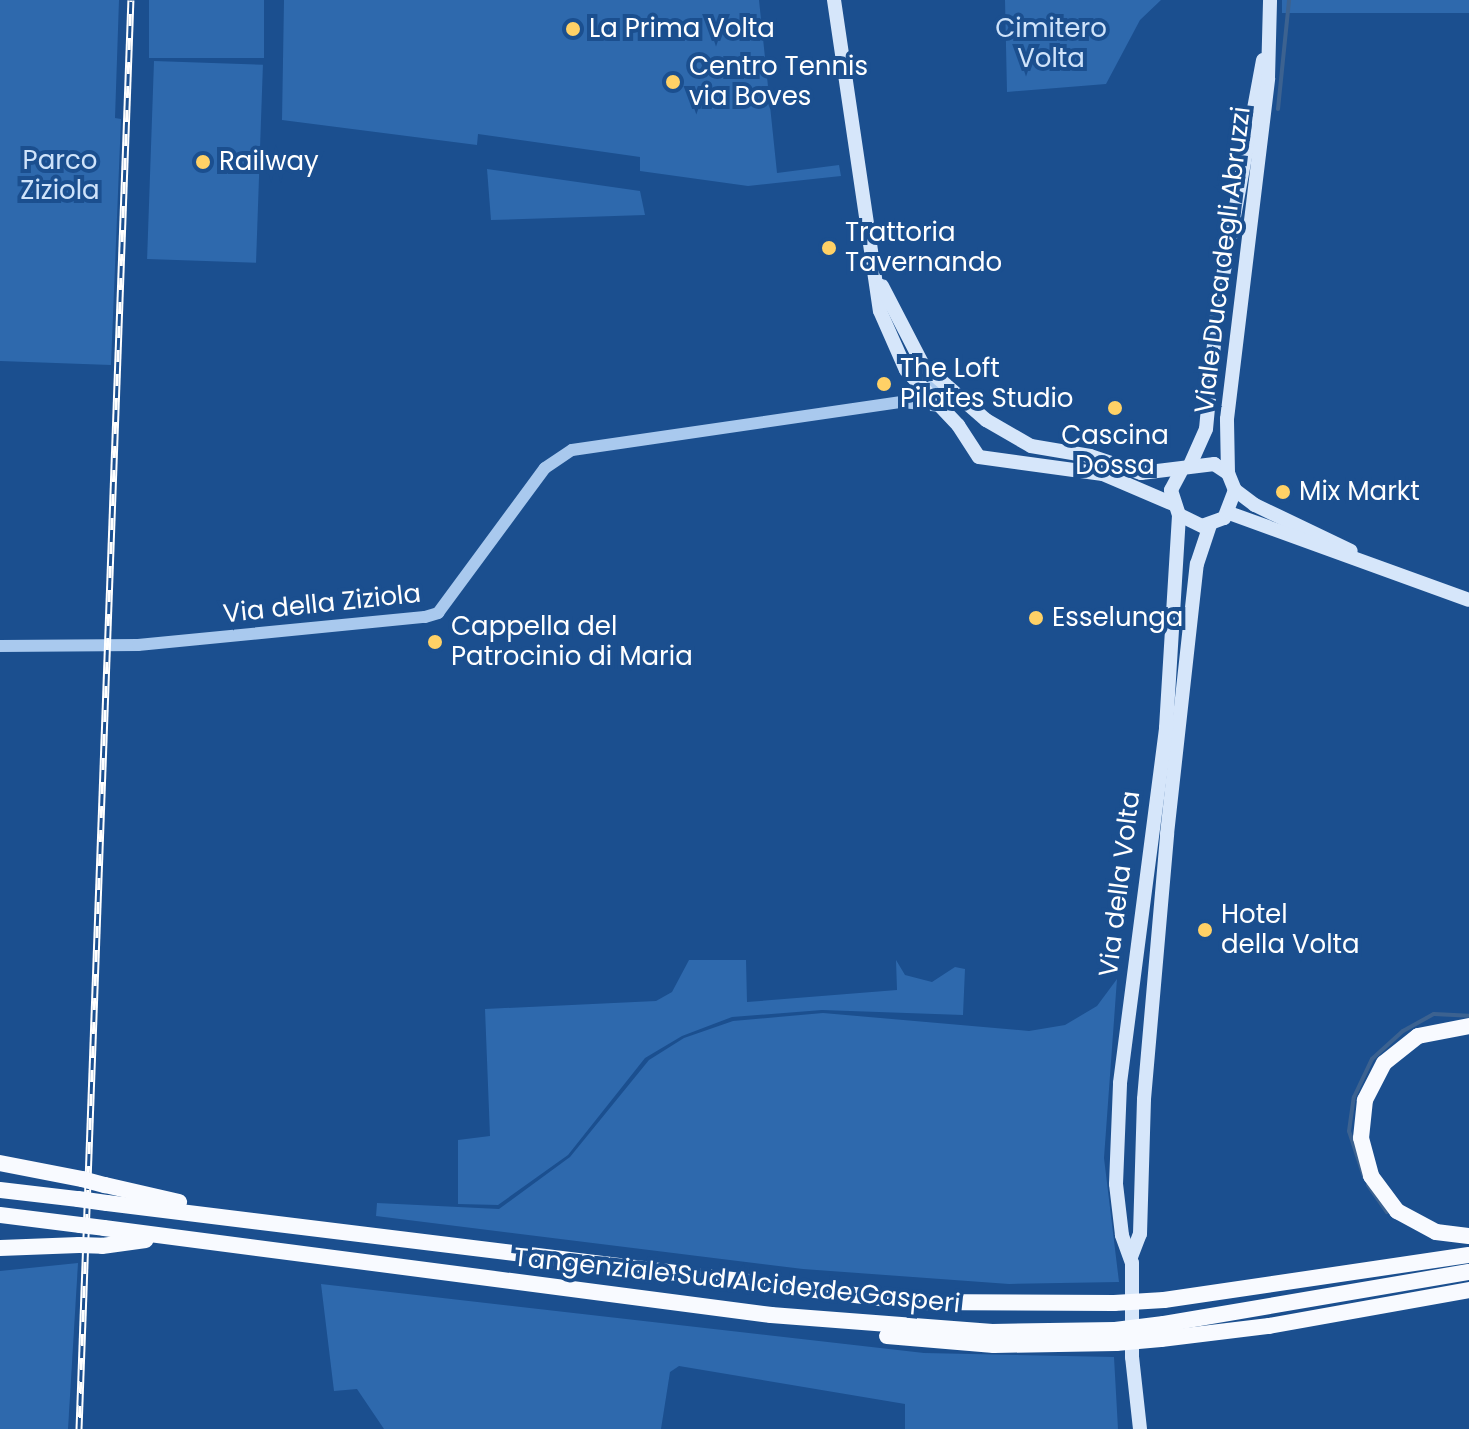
<!DOCTYPE html>
<html>
<head>
<meta charset="utf-8">
<style>
  body { margin:0 }
  #map { position:relative; width:1469px; height:1429px; overflow:hidden; background:#1b4f8f; font-family:Poppins,sans-serif }
  div>[style] { position:absolute }
  .green>* { inset:0; background:#2e69ad; transform-origin:0 0 }
  .stream>* { height:4px; margin:-2px; padding:0 2px; transform-origin:2px; border-radius:2px; background:#3c6290 }
  .tertiary>* { height:12px; margin:-6px; padding:0 6px; transform-origin:6px; border-radius:6px; background:#a9c9ee }
  .secondary>* { height:14px; margin:-7px; padding:0 7px; transform-origin:7px; border-radius:7px; background:#d6e6fa }
  .trunk>* { height:16px; margin:-8px; padding:0 8px; transform-origin:8px; border-radius:8px; background:#f8faff }
  .rail>* { height:7px; margin-top:-3.5px; transform-origin:0; background:repeating-linear-gradient(90deg,#1b4f8f 0 12px,#fff 0 24px); box-sizing:border-box; border-block:2px solid #fff }
  .trunk-bridge>* { height:16px; margin:-8px; padding:0 8px; transform-origin:8px; border-radius:8px; background:#f8faff }
  .dots>* { width:22px; height:22px; translate:-50% -50%; box-sizing:border-box; border:4px solid #1b4f8f; border-radius:50% }
  span { translate:-50% -50%; white-space:nowrap; text-align:center; line-height:1.15; -webkit-text-stroke:8px #1b4f8f; paint-order:stroke }
  .poi-label { font-size:26px; color:#fff }
  .left { translate:0 -50%; text-align:left }
  .park-label { font-size:26px; color:#cfe3fa }
  .street-label { font-size:26px; color:#fff }
</style>
</head>
<body>
<div id="map">
  <div class="green">
    <div style="clip-path:polygon(0 0,119px 0,115px 118px,121px 119px,111px 365px,0 361px)"></div>
    <div style="left:149px;top:0;width:115px;height:58px"></div>
    <div style="clip-path:polygon(284px 0,759px 0,777px 173px,839px 165px,841px 176px,748px 186px,640px 171px,640px 157px,478px 134px,477px 145px,282px 120px)"></div>
    <div style="clip-path:polygon(1005px 0,1161px 0,1140px 20px,1106px 84px,1007px 92px)"></div>
    <div style="left:1282px;top:0;width:187px;height:13px"></div>
    <div style="left:154px;top:61px;width:109px;height:198px;rotate:2deg"></div>
    <div style="clip-path:polygon(487px 169px,640px 191px,645px 215px,491px 220px)"></div>
    <div style="clip-path:polygon(689px 960px,746px 960px,747px 1002px,897px 990px,896px 960px,905px 975px,932px 982px,955px 967px,965px 969px,963px 1015px,822px 1010px,732px 1017px,682px 1036px,645px 1058px,568px 1155px,498px 1205px,458px 1204px,458px 1140px,490px 1136px,485px 1009px,656px 1001px,672px 992px)"></div>
    <div style="clip-path:polygon(1117px 979px,1104px 1158px,1119px 1282px,1009px 1284px,803px 1269px,376px 1216px,377px 1203px,499px 1209px,570px 1157px,649px 1060px,684px 1038px,733px 1021px,823px 1013px,1029px 1031px,1065px 1025px,1097px 1006px)"></div>
    <div style="clip-path:polygon(78px 1263px,68px 1429px,0 1429px,0 1271px)"></div>
    <div style="clip-path:polygon(321px 1284px,924px 1353px,1114px 1357px,1118px 1429px,905px 1429px,905px 1404px,679px 1366px,670px 1372px,661px 1429px,384px 1429px,357px 1389px,334px 1391px)"></div>
  </div>
  <div class="stream">
    <div style="left:1278px;top:109px;width:110px;rotate:-84.2deg"></div>
    <div style="left:1364px;top:1177px;width:48px;rotate:-108.1deg"></div>
    <div style="left:1349px;top:1131px;width:34px;rotate:-82deg"></div>
    <div style="left:1354px;top:1097px;width:42px;rotate:-64.7deg"></div>
    <div style="left:1372px;top:1059px;width:42px;rotate:-42.1deg"></div>
    <div style="left:1403px;top:1031px;width:35px;rotate:-29deg"></div>
    <div style="left:1434px;top:1014px;width:35px;rotate:3deg"></div>
    <div style="left:1368px;top:1185px;width:33px;rotate:55deg"></div>
  </div>
  <div class="tertiary">
    <div style="left:902px;top:402px;width:33px;rotate:-27deg"></div>
    <div style="left:931px;top:387px;width:25px;rotate:37deg"></div>
    <div style="left:951px;top:402px;width:12px"></div>
    <div style="left:0;top:646px;width:138px;rotate:-0.4deg"></div>
    <div style="left:138px;top:645px;width:288px;rotate:-5.6deg"></div>
    <div style="left:425px;top:617px;width:14px;rotate:-17deg"></div>
    <div style="left:438px;top:613px;width:180px;rotate:-53.6deg"></div>
    <div style="left:545px;top:468px;width:32px;rotate:-34deg"></div>
    <div style="left:572px;top:450px;width:333px;rotate:-8.3deg"></div>
    <div style="left:902px;top:402px;width:37px;rotate:6deg"></div>
  </div>
  <div class="secondary">
    <div style="left:834px;top:0;width:314px;rotate:81.6deg"></div>
    <div style="left:880px;top:311px;width:64px;rotate:66.2deg"></div>
    <div style="left:906px;top:370px;width:76px;rotate:46.6deg"></div>
    <div style="left:958px;top:425px;width:38px;rotate:57deg"></div>
    <div style="left:979px;top:457px;width:125px;rotate:7.8deg"></div>
    <div style="left:1103px;top:474px;width:76px;rotate:23.2deg"></div>
    <div style="left:882px;top:286px;width:89px;rotate:62.6deg"></div>
    <div style="left:923px;top:365px;width:84px;rotate:41.1deg"></div>
    <div style="left:986px;top:420px;width:52px;rotate:30deg"></div>
    <div style="left:1031px;top:446px;width:60px;rotate:9.6deg"></div>
    <div style="left:1090px;top:456px;width:54px;rotate:18.4deg"></div>
    <div style="left:1141px;top:473px;width:74px;rotate:-7deg"></div>
    <div style="left:1214px;top:464px;width:17px;rotate:33deg"></div>
    <div style="left:1228px;top:473px;width:18px;rotate:68deg"></div>
    <div style="left:1235px;top:490px;width:30px;rotate:111deg"></div>
    <div style="left:1224px;top:518px;width:23px;rotate:160deg"></div>
    <div style="left:1202px;top:526px;width:25px;rotate:-154deg"></div>
    <div style="left:1179px;top:515px;width:26px;rotate:-108deg"></div>
    <div style="left:1171px;top:490px;width:21px;rotate:-62deg"></div>
    <div style="left:1190px;top:465px;width:39px;rotate:-66deg"></div>
    <div style="left:1206px;top:429px;width:127px;rotate:-84.6deg"></div>
    <div style="left:1218px;top:303px;width:247px;rotate:-79.5deg"></div>
    <div style="left:1228px;top:473px;width:54px;rotate:-91.1deg"></div>
    <div style="left:1227px;top:419px;width:343px;rotate:-83.1deg"></div>
    <div style="left:1268px;top:78px;width:78px;rotate:-88.5deg"></div>
    <div style="left:1235px;top:490px;width:25px;rotate:37deg"></div>
    <div style="left:1255px;top:505px;width:106px;rotate:25.6deg"></div>
    <div style="left:1229px;top:513px;width:255px;rotate:19.9deg"></div>
    <div style="left:1131px;top:1257px;width:25px;rotate:-69deg"></div>
    <div style="left:1140px;top:1234px;width:135px;rotate:-88.3deg"></div>
    <div style="left:1144px;top:1099px;width:266px;rotate:-85deg"></div>
    <div style="left:1167px;top:834px;width:272px;rotate:-83.7deg"></div>
    <div style="left:1197px;top:564px;width:41px;rotate:-71.6deg"></div>
    <div style="left:1140px;top:1429px;width:72px;rotate:-96.3deg"></div>
    <div style="left:1132px;top:1357px;width:94px;rotate:-90deg"></div>
    <div style="left:1132px;top:1263px;width:30px;rotate:-110deg"></div>
    <div style="left:1122px;top:1235px;width:51px;rotate:-96.7deg"></div>
    <div style="left:1116px;top:1184px;width:101px;rotate:-87.7deg"></div>
    <div style="left:1120px;top:1083px;width:358px;rotate:-82.6deg"></div>
    <div style="left:1166px;top:728px;width:213px;rotate:-86.5deg"></div>
  </div>
  <div class="trunk">
    <div style="left:1469px;top:1026px;width:52px;rotate:168.9deg"></div>
    <div style="left:1418px;top:1036px;width:43px;rotate:141.5deg"></div>
    <div style="left:1384px;top:1063px;width:42px;rotate:117.2deg"></div>
    <div style="left:1365px;top:1100px;width:38px;rotate:96deg"></div>
    <div style="left:1361px;top:1138px;width:39px;rotate:75deg"></div>
    <div style="left:1371px;top:1176px;width:44px;rotate:53.4deg"></div>
    <div style="left:1397px;top:1211px;width:44px;rotate:28.3deg"></div>
    <div style="left:1436px;top:1232px;width:33px;rotate:7deg"></div>
    <div style="left:0;top:1163px;width:84px;rotate:11deg"></div>
    <div style="left:105px;top:1185px;width:76px;rotate:12.9deg"></div>
    <div style="left:0;top:1190px;width:79px;rotate:6.6deg"></div>
    <div style="left:107px;top:1203px;width:811px;rotate:7.01deg"></div>
    <div style="left:912px;top:1302px;width:202px;rotate:0.3deg"></div>
    <div style="left:0;top:1215px;width:81px;rotate:7.1deg"></div>
    <div style="left:104px;top:1228px;width:673px;rotate:7.43deg"></div>
    <div style="left:771px;top:1315px;width:222px;rotate:4.4deg"></div>
    <div style="left:992px;top:1332px;width:123px;rotate:-0.9deg"></div>
    <div style="left:102px;top:1246px;width:44px;rotate:-7.8deg"></div>
    <div style="left:0;top:1248px;width:79px;rotate:-2.2deg"></div>
    <div style="left:1164px;top:1300px;width:308px;rotate:-8.4deg"></div>
    <div style="left:1164px;top:1324px;width:309px;rotate:-9.7deg"></div>
    <div style="left:887px;top:1336px;width:107px;rotate:4.8deg"></div>
    <div style="left:994px;top:1345px;width:122px;rotate:-0.9deg"></div>
    <div style="left:1161px;top:1339px;width:109px;rotate:-6.9deg"></div>
    <div style="left:1269px;top:1326px;width:203px;rotate:-10.2deg"></div>
  </div>
  <div class="rail">
    <div style="left:79px;top:1429px;width:1430px;rotate:-87.92deg"></div>
  </div>
  <div class="trunk-bridge">
    <div style="left:82px;top:1179px;width:24px;rotate:15deg"></div>
    <div style="left:78px;top:1199px;width:29px;rotate:8deg"></div>
    <div style="left:80px;top:1225px;width:24px;rotate:7deg"></div>
    <div style="left:79px;top:1245px;width:23px;rotate:2deg"></div>
    <div style="left:1114px;top:1303px;width:50px;rotate:-3.4deg"></div>
    <div style="left:1115px;top:1330px;width:49px;rotate:-7deg"></div>
    <div style="left:1116px;top:1343px;width:45px;rotate:-5.1deg"></div>
  </div>
  <div class="dots">
    <div style="left:573px;top:29px;background:#ffd166"></div>
    <div style="left:673px;top:82px;background:#ffd166"></div>
    <div style="left:203px;top:162px;background:#ffd166"></div>
    <div style="left:829px;top:248px;background:#ffd166"></div>
    <div style="left:884px;top:384px;background:#ffd166"></div>
    <div style="left:1115px;top:408px;background:#ffd166"></div>
    <div style="left:1283px;top:492px;background:#ffd166"></div>
    <div style="left:1036px;top:618px;background:#ffd166"></div>
    <div style="left:435px;top:642px;background:#ffd166"></div>
    <div style="left:1205px;top:930px;background:#ffd166"></div>
  </div>
  <div class="poi-label">
    <span class="left" style="left:589px;top:29px">La Prima Volta</span>
    <span class="left" style="left:689px;top:82px">Centro Tennis<br>via Boves</span>
    <span class="left" style="left:219px;top:162px">Railway</span>
    <span class="left" style="left:845px;top:248px">Trattoria<br>Tavernando</span>
    <span class="left" style="left:900px;top:384px">The Loft<br>Pilates Studio</span>
    <span style="left:1115px;top:451px">Cascina<br>Dossa</span>
    <span class="left" style="left:1299px;top:492px">Mix Markt</span>
    <span class="left" style="left:1052px;top:618px">Esselunga</span>
    <span class="left" style="left:451px;top:642px">Cappella del<br>Patrocinio di Maria</span>
    <span class="left" style="left:1221px;top:930px">Hotel<br>della Volta</span>
  </div>
  <div class="park-label">
    <span style="left:1051px;top:44px">Cimitero<br>Volta</span>
    <span style="left:60px;top:176px">Parco<br>Ziziola</span>
  </div>
  <div class="street-label">
    <span style="left:1223px;top:260px;rotate:-83deg">Viale Duca degli Abruzzi</span>
    <span style="left:322px;top:604px;rotate:-6deg">Via della Ziziola</span>
    <span style="left:1120px;top:884px;rotate:-83deg">Via della Volta</span>
    <span style="left:737px;top:1281px;rotate:6deg">Tangenziale Sud Alcide de Gasperi</span>
  </div>
</div>
</body>
</html>
